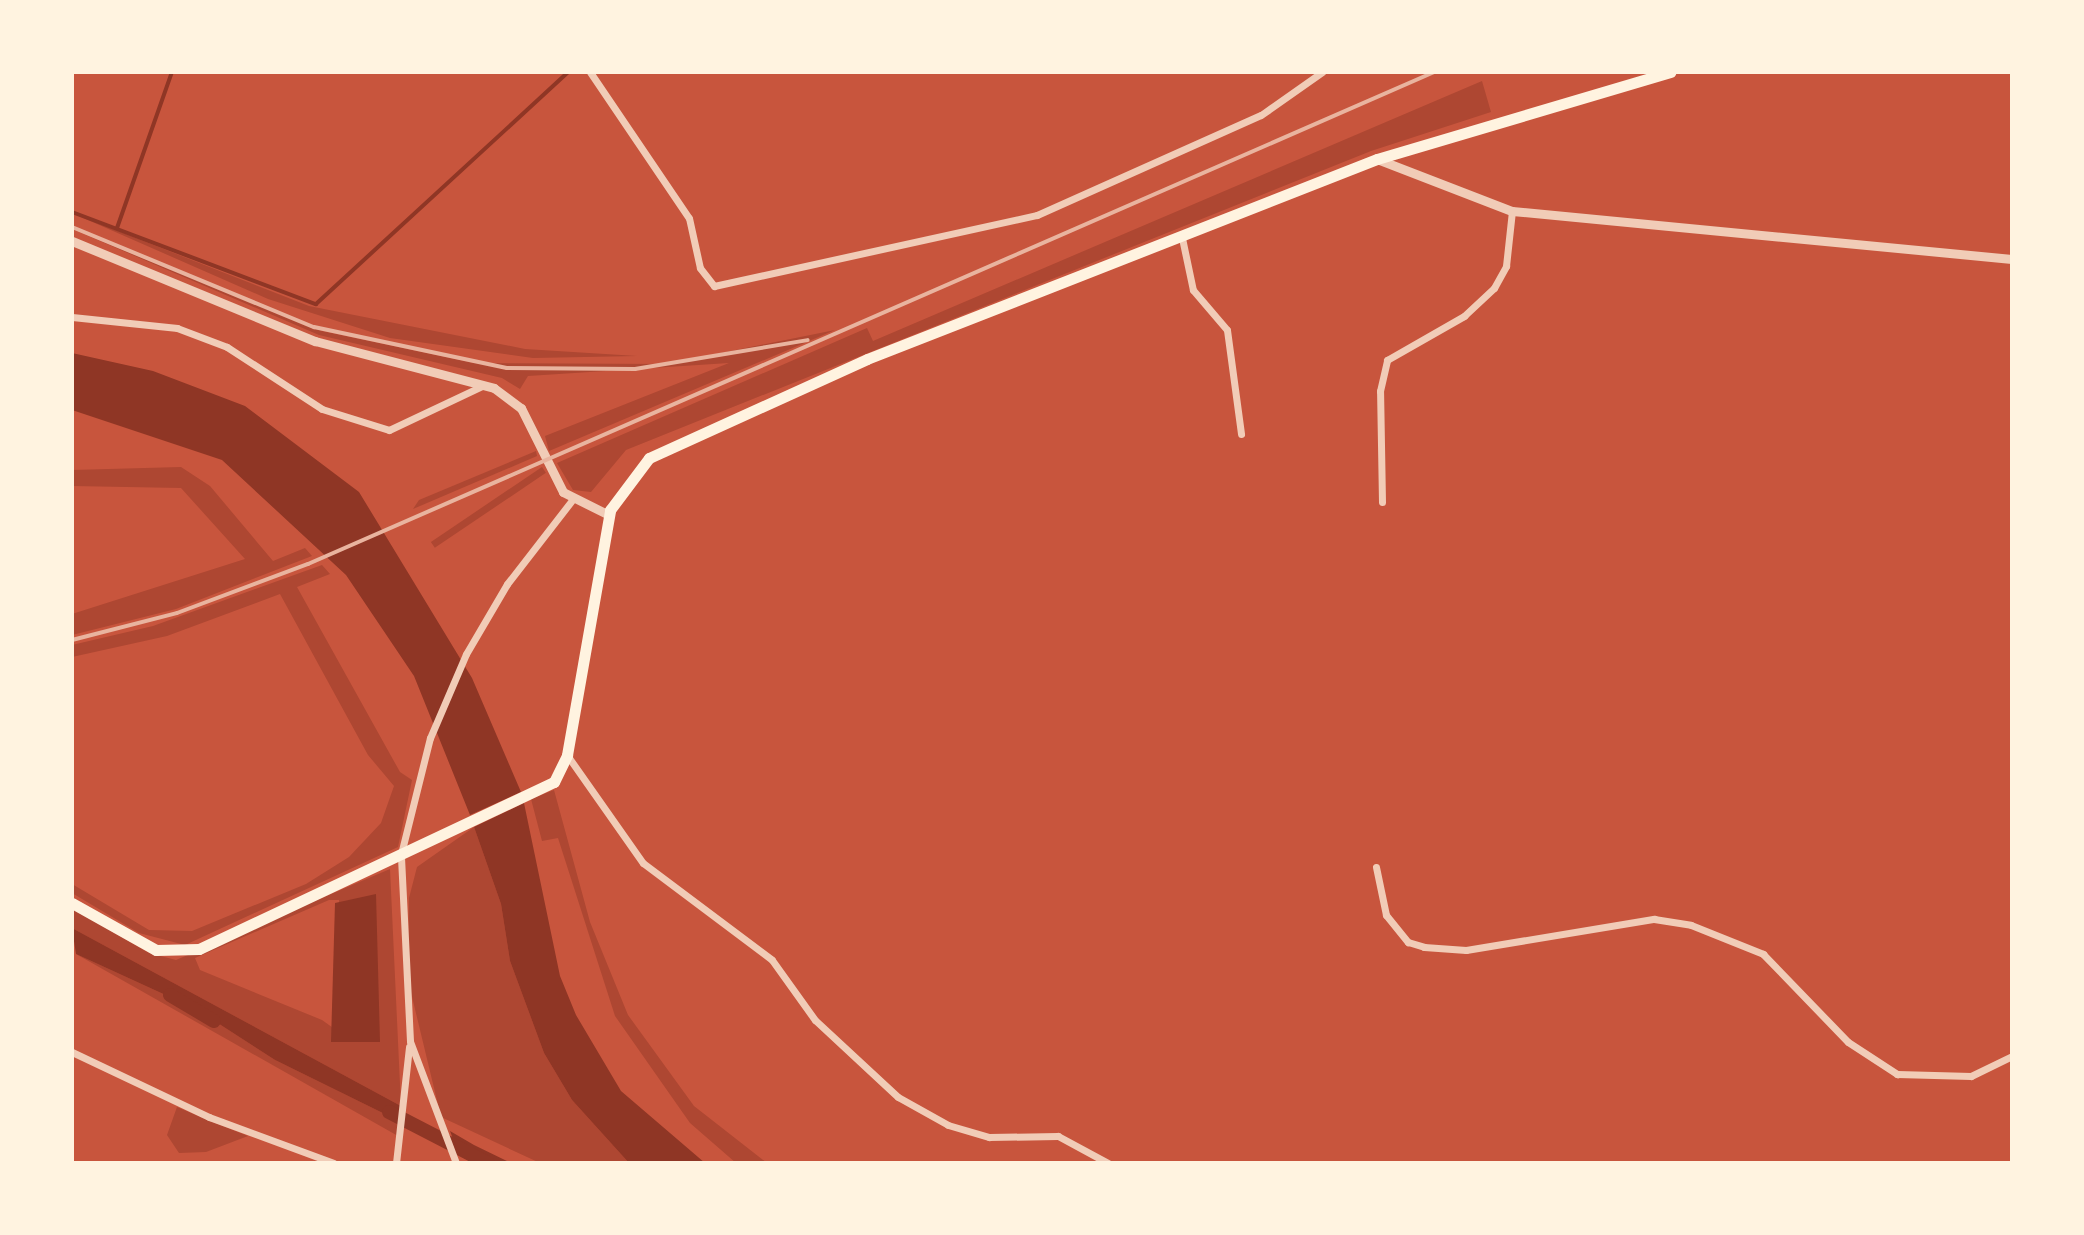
<!DOCTYPE html>
<html>
<head>
<meta charset="utf-8">
<style>
  body { margin:0 }
  #map { position:relative; width:2084px; height:1235px; overflow:hidden; background:#c8553d; font-family:"Noto Sans",sans-serif }
  div>[style] { position:absolute }
  .green>* { inset:0; background:#ae4732; transform-origin:0 0 }
  .water>* { inset:0; background:#8f3625 }
  .stream>* { height:4px; margin:-2px; padding:0 2px; transform-origin:2px; border-radius:2px; background:#8f3625 }
  .canal>* { height:14px; margin:-7px; padding:0 7px; transform-origin:7px; border-radius:7px; background:#8f3625 }
  .minor>* { height:7px; margin:-3.5px; padding:0 3.5px; transform-origin:3.5px; border-radius:3.5px; background:#f1ccb7 }
  .tertiary>* { height:9px; margin:-4.5px; padding:0 4.5px; transform-origin:4.5px; border-radius:4.5px; background:#f1ccb7 }
  .primary>* { height:11px; margin:-5.5px; padding:0 5.5px; transform-origin:5.5px; border-radius:5.5px; background:#fff3e0 }
  .rail>* { height:4px; margin:-2px; padding:0 2px; transform-origin:2px; border-radius:2px; background:#e9b49f }
  span { translate:-50% -50%; white-space:nowrap; text-align:center; line-height:1.15; -webkit-text-stroke:7px #fff3e0; paint-order:stroke }
  .frame { position:absolute; inset:0; border:74px solid #fff3e0; pointer-events:none }
</style>
</head>
<body>
<div id="map">
  <div class="green">
    <div style="clip-path:polygon(1482px 81px,1491px 112px,1371px 151px,626px 450px,591px 492px,573px 490px,557px 463px,867px 328px,873px 341px)"></div>
    <div style="clip-path:polygon(72px 213px,309px 306px,525px 349px,637px 356px,533px 358px,390px 338px,268px 299px)"></div>
    <div style="clip-path:polygon(72px 229px,322px 331px,474px 363px,667px 364px,835px 330px,549px 451px,545px 436px,729px 363px,528px 376px,520px 389px,502px 378px,319px 335px)"></div>
    <div style="clip-path:polygon(536px 451px,537px 456px,413px 509px,419px 500px)"></div>
    <div style="clip-path:polygon(181px 467px,210px 486px,273px 561px,305px 548px,312px 556px,176px 609px,72px 635px,72px 614px,245px 559px,181px 488px,72px 486px,72px 470px)"></div>
    <div style="left:542px;top:467px;width:7px;height:134px;rotate:56deg"></div>
    <div style="clip-path:polygon(322px 565px,330px 574px,297px 587px,400px 772px,412px 780px,398px 847px,185px 945px,139px 933px,72px 893px,72px 884px,149px 930px,192px 931px,306px 884px,349px 857px,381px 823px,394px 786px,368px 755px,280px 594px,167px 636px,72px 657px,72px 645px,153px 626px)"></div>
    <div style="clip-path:polygon(554px 790px,590px 922px,628px 1015px,694px 1106px,767px 1163px,736px 1163px,690px 1123px,615px 1016px,558px 838px,542px 841px,531px 799px)"></div>
    <div style="clip-path:polygon(474px 827px,501px 904px,510px 961px,544px 1053px,572px 1100px,629px 1163px,540px 1163px,441px 1117px,408px 980px,409px 898px,417px 867px)"></div>
    <div style="clip-path:polygon(evenodd,390px 869px,401px 1106px,72px 928px,72px 908px,149px 953px,176px 960px,390px 869px,329px 900px,339px 900px,337px 1043px,336px 1030px,322px 1020px,200px 970px,195px 958px,329px 900px)"></div>
    <div style="clip-path:polygon(76px 954px,196px 1009px,275px 1060px,401px 1122px,398px 1136px)"></div>
    <div style="clip-path:polygon(177px 1107px,210px 1121px,248px 1136px,206px 1152px,179px 1153px,167px 1135px)"></div>
  </div>
  <div class="water">
    <div style="clip-path:polygon(72px 353px,153px 371px,245px 406px,359px 492px,472px 678px,521px 792px,470px 815px,414px 676px,346px 575px,222px 460px,72px 410px)"></div>
    <div style="clip-path:polygon(524px 803px,560px 976px,576px 1015px,621px 1091px,705px 1163px,629px 1163px,572px 1100px,544px 1053px,510px 961px,501px 904px,474px 827px)"></div>
    <div style="clip-path:polygon(376px 894px,380px 1042px,331px 1042px,335px 903px)"></div>
    <div style="clip-path:polygon(72px 928px,401px 1106px,401px 1122px,275px 1060px,196px 1009px,76px 954px)"></div>
    <div style="clip-path:polygon(450px 1131px,474px 1145px,511px 1163px,471px 1162px,459px 1155px)"></div>
  </div>
  <div class="stream">
    <div style="left:72px;top:212px;width:261px;rotate:20.7deg"></div>
    <div style="left:316px;top:304px;width:343px;rotate:-42.6deg"></div>
    <div style="left:117px;top:228px;width:165px;rotate:-70.6deg"></div>
  </div>
  <div class="canal">
    <div style="left:170px;top:995px;width:51px;rotate:30.6deg"></div>
    <div style="left:389px;top:1112px;width:111px;rotate:27.3deg"></div>
  </div>
  <div class="minor">
    <div style="left:590px;top:72px;width:176px;rotate:55.9deg"></div>
    <div style="left:689px;top:218px;width:51px;rotate:77.6deg"></div>
    <div style="left:700px;top:268px;width:23px;rotate:52deg"></div>
    <div style="left:714px;top:286px;width:331px;rotate:-12.4deg"></div>
    <div style="left:1037px;top:215px;width:245px;rotate:-24.1deg"></div>
    <div style="left:1261px;top:115px;width:75px;rotate:-35.2deg"></div>
    <div style="left:1182px;top:238px;width:53px;rotate:78.1deg"></div>
    <div style="left:1193px;top:290px;width:52px;rotate:49.6deg"></div>
    <div style="left:1227px;top:330px;width:105px;rotate:82.3deg"></div>
    <div style="left:72px;top:317px;width:106px;rotate:6deg"></div>
    <div style="left:177px;top:328px;width:53px;rotate:20.8deg"></div>
    <div style="left:227px;top:347px;width:113px;rotate:33.1deg"></div>
    <div style="left:322px;top:409px;width:70px;rotate:17.4deg"></div>
    <div style="left:389px;top:430px;width:105px;rotate:-25.3deg"></div>
    <div style="left:1382px;top:502px;width:111px;rotate:-91deg"></div>
    <div style="left:1380px;top:391px;width:32px;rotate:-77deg"></div>
    <div style="left:1387px;top:360px;width:89px;rotate:-29.7deg"></div>
    <div style="left:1464px;top:316px;width:41px;rotate:-43deg"></div>
    <div style="left:1494px;top:288px;width:25px;rotate:-61deg"></div>
    <div style="left:1506px;top:266px;width:55px;rotate:-83.8deg"></div>
    <div style="left:567px;top:755px;width:132px;rotate:54.9deg"></div>
    <div style="left:643px;top:863px;width:161px;rotate:36.9deg"></div>
    <div style="left:772px;top:960px;width:74px;rotate:54.4deg"></div>
    <div style="left:815px;top:1020px;width:113px;rotate:42.9deg"></div>
    <div style="left:898px;top:1097px;width:57px;rotate:29.2deg"></div>
    <div style="left:948px;top:1125px;width:43px;rotate:16.3deg"></div>
    <div style="left:989px;top:1137px;width:69px;rotate:-0.8deg"></div>
    <div style="left:1058px;top:1136px;width:57px;rotate:28.4deg"></div>
    <div style="left:1376px;top:867px;width:49px;rotate:78.2deg"></div>
    <div style="left:1386px;top:915px;width:35px;rotate:51deg"></div>
    <div style="left:1408px;top:942px;width:17px;rotate:17deg"></div>
    <div style="left:1424px;top:947px;width:42px;rotate:4.1deg"></div>
    <div style="left:1466px;top:950px;width:191px;rotate:-9.4deg"></div>
    <div style="left:1654px;top:919px;width:37px;rotate:9deg"></div>
    <div style="left:1691px;top:925px;width:78px;rotate:21.9deg"></div>
    <div style="left:1763px;top:954px;width:122px;rotate:46deg"></div>
    <div style="left:1848px;top:1042px;width:59px;rotate:33.1deg"></div>
    <div style="left:1897px;top:1074px;width:74px;rotate:1.5deg"></div>
    <div style="left:1971px;top:1076px;width:46px;rotate:-26deg"></div>
    <div style="left:72px;top:1052px;width:152px;rotate:25.4deg"></div>
    <div style="left:209px;top:1117px;width:133px;rotate:20.2deg"></div>
    <div style="left:396px;top:1163px;width:117px;rotate:-83.6deg"></div>
    <div style="left:456px;top:1163px;width:130px;rotate:-110.7deg"></div>
    <div style="left:410px;top:1041px;width:187px;rotate:-92.8deg"></div>
    <div style="left:401px;top:854px;width:120px;rotate:-76deg"></div>
    <div style="left:430px;top:738px;width:91px;rotate:-66.8deg"></div>
    <div style="left:466px;top:654px;width:81px;rotate:-59.6deg"></div>
    <div style="left:507px;top:584px;width:108px;rotate:-52.2deg"></div>
  </div>
  <div class="tertiary">
    <div style="left:1377px;top:159px;width:145px;rotate:21.1deg"></div>
    <div style="left:1512px;top:211px;width:502px;rotate:5.48deg"></div>
    <div style="left:72px;top:241px;width:263px;rotate:22.4deg"></div>
    <div style="left:315px;top:341px;width:185px;rotate:14.7deg"></div>
    <div style="left:494px;top:388px;width:34px;rotate:37deg"></div>
    <div style="left:521px;top:408px;width:94px;rotate:63.4deg"></div>
    <div style="left:563px;top:492px;width:51px;rotate:26.6deg"></div>
  </div>
  <div class="primary">
    <div style="left:72px;top:903px;width:96px;rotate:29.2deg"></div>
    <div style="left:156px;top:950px;width:43px;rotate:-1.3deg"></div>
    <div style="left:199px;top:949px;width:392px;rotate:-25.2deg"></div>
    <div style="left:554px;top:782px;width:30px;rotate:-64deg"></div>
    <div style="left:567px;top:755px;width:249px;rotate:-80deg"></div>
    <div style="left:610px;top:510px;width:65px;rotate:-53.1deg"></div>
    <div style="left:649px;top:458px;width:239px;rotate:-24.4deg"></div>
    <div style="left:867px;top:359px;width:548px;rotate:-21.41deg"></div>
    <div style="left:1377px;top:159px;width:306px;rotate:-16.5deg"></div>
  </div>
  <div class="rail">
    <div style="left:72px;top:227px;width:262px;rotate:22.5deg"></div>
    <div style="left:314px;top:327px;width:197px;rotate:12deg"></div>
    <div style="left:507px;top:368px;width:128px;rotate:0.4deg"></div>
    <div style="left:635px;top:369px;width:175px;rotate:-9.5deg"></div>
    <div style="left:72px;top:640px;width:108px;rotate:-14.4deg"></div>
    <div style="left:177px;top:613px;width:140px;rotate:-20.5deg"></div>
    <div style="left:308px;top:564px;width:1229px;rotate:-23.6deg"></div>
  </div>
  <div class="frame"></div>
</div>
</body>
</html>
